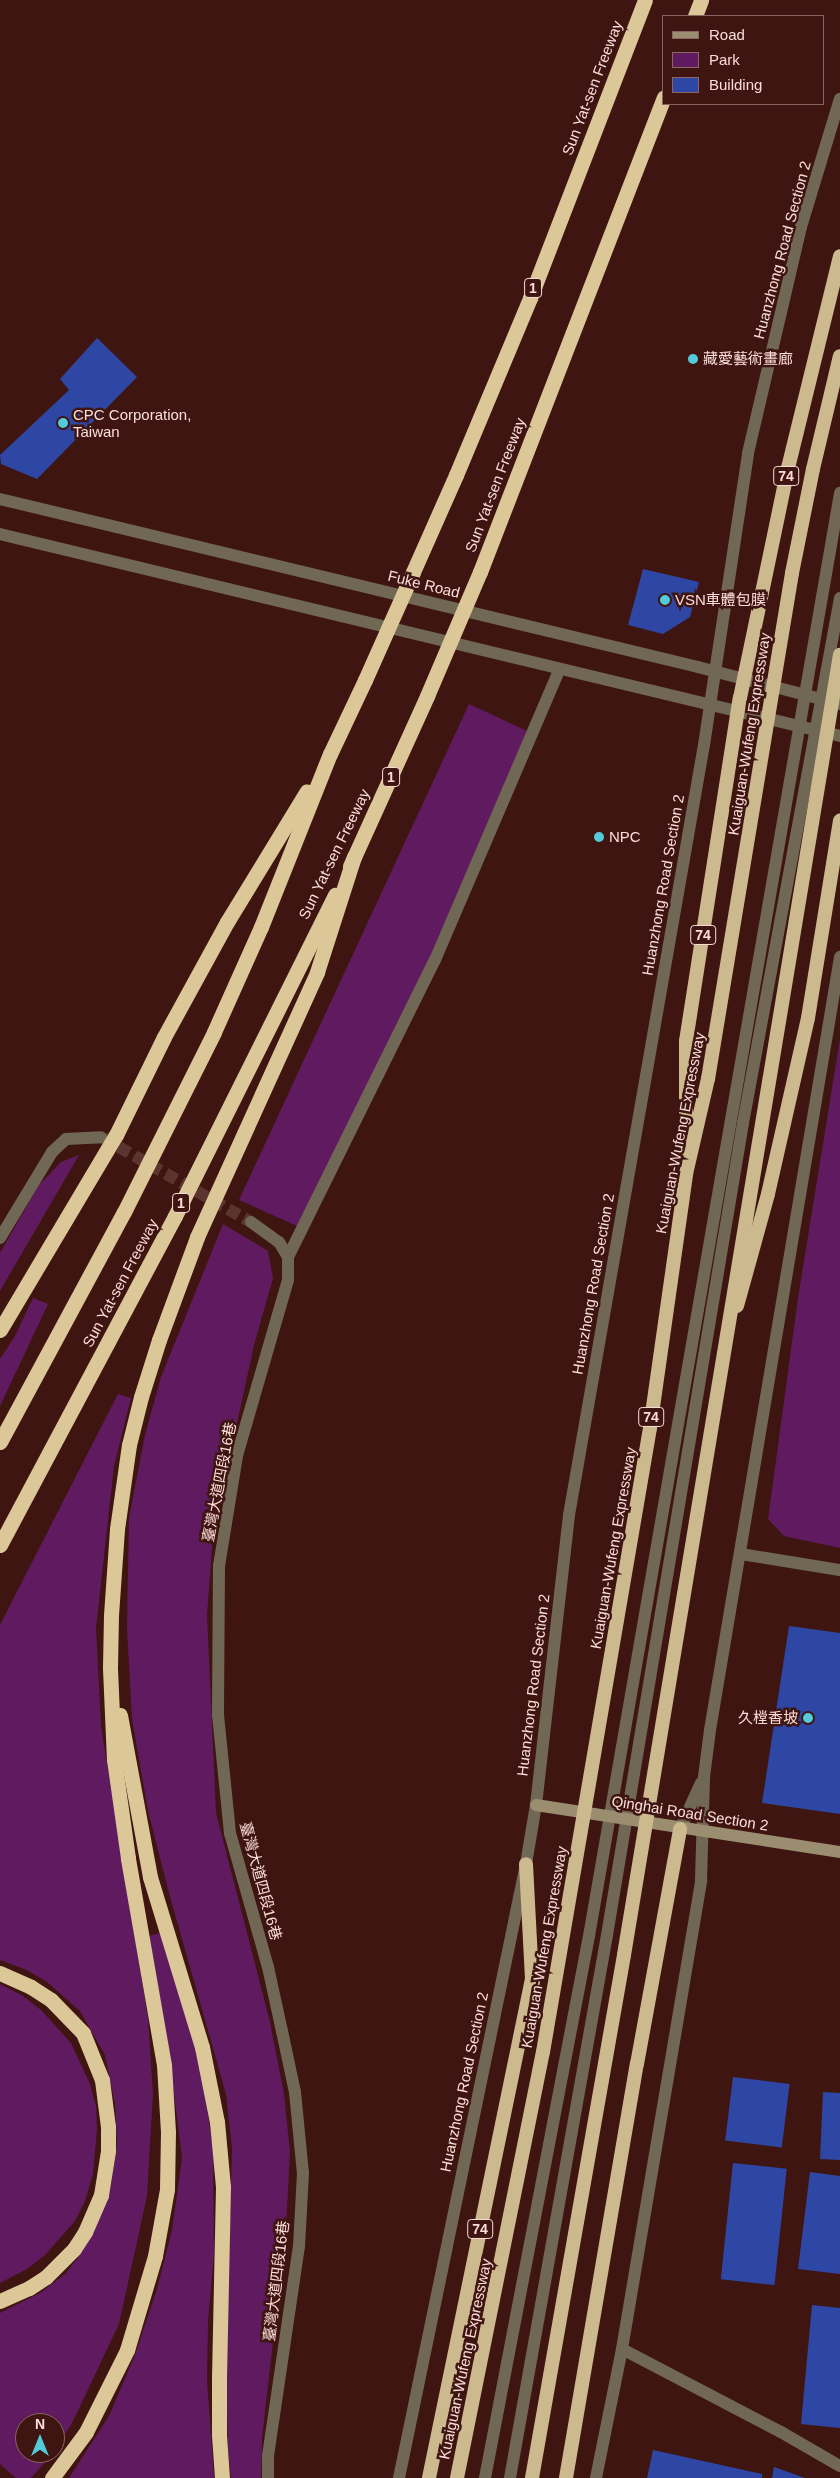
<!DOCTYPE html>
<html>
<head>
<meta charset="utf-8">
<style>
  body { margin:0 }
  #map { position:relative; width:840px; height:2478px; overflow:hidden; background:#3f1511; font-family:Arial,"Noto Sans TC",sans-serif }
  div>[style] { position:absolute }
  .green>* { inset:0; background:#601b60 }
  .building>* { inset:0; background:#2e47a5; transform-origin:0 0 }
  .tertiary-tunnel>* { height:12px; margin-top:-6px; transform-origin:0; background:repeating-linear-gradient(90deg,#5b332f 0 12px,transparent 0 18px) }
  .minor>* { height:12px; margin:-6px; padding:0 6px; transform-origin:6px; border-radius:6px; background:#706855 }
  .tertiary>* { height:12px; margin:-6px; padding:0 6px; transform-origin:6px; border-radius:6px; background:#706855 }
  .secondary>* { height:12px; margin:-6px; padding:0 6px; transform-origin:6px; border-radius:6px; background:#9b8e70 }
  .trunk>* { height:14px; margin:-7px; padding:0 7px; transform-origin:7px; border-radius:7px; background:#ccba8e }
  .motorway>* { height:15px; margin:-7.5px; padding:0 7.5px; transform-origin:7.5px; border-radius:7.5px; background:#dbc797 }
  .trunk-bridge>* { height:14px; margin:-7px; padding:0 7px; transform-origin:7px; border-radius:7px; background:#ccba8e }
  .motorway-bridge>* { height:15px; margin:-7.5px; padding:0 7.5px; transform-origin:7.5px; border-radius:7.5px; background:#dbc797 }
  .dots>* { width:14px; height:14px; translate:-50% -50%; box-sizing:border-box; border:2px solid #3f1511; border-radius:50% }
  span { translate:-50% -50%; white-space:nowrap; text-align:center; line-height:1.15; -webkit-text-stroke:5px #3f1511; paint-order:stroke }
  .shield-label span { padding:1px 4px; background:#3f1511; border:1px solid; border-radius:4px; -webkit-text-stroke-width:0 }
  .shield-label { font-size:14px; color:#fbddd9; font-weight:700 }
  .street-label { font-size:15px; color:#fbddd9 }
  .poi-label { font-size:15px; color:#fbddd9 }
  .left { translate:0 -50%; text-align:left }
  .right { translate:-100% -50%; text-align:right }
  .legend { position:absolute; left:662px; top:15px; width:162px; height:90px; box-sizing:border-box; background:#3f1511; border:1px solid #8a6561; margin:0; padding:6px 9px; list-style:none; font-size:15px; color:#fbddd9 }
  .legend li { display:flex; align-items:center; gap:10px; height:25px }
  .legend b { width:25px; border:1px solid #8a6561 }
  .north { position:absolute; left:15px; top:2413px; width:50px; height:50px; box-sizing:border-box; background:#3f1511; border:1px solid #8a6561; border-radius:50%; rotate:0deg; font-size:14px; font-weight:700; line-height:20px; text-align:center; color:#fbddd9 }
  .north::after { content:''; display:block; margin:auto; width:18px; height:22px; background:#53cbdb; clip-path:polygon(50% 0,100% 100%,50% 72%,0 100%) }
</style>
</head>
<body>
<div id="map">
  <div class="green">
    <div style="clip-path:polygon(469px 704px,527px 731px,427px 964px,297px 1226px,239px 1200px)"></div>
    <div style="clip-path:polygon(840px 1039px,840px 1548px,784px 1536px,768px 1519px,798px 1298px)"></div>
    <div style="clip-path:polygon(79px 1155px,0 1291px,0 1253px,39px 1185px,61px 1162px)"></div>
    <div style="clip-path:polygon(223px 1224px,268px 1251px,273px 1278px,254px 1345px,213px 1534px,207px 1615px,216px 1813px,270px 2022px,284px 2094px,290px 2152px,286px 2228px,262px 2438px,261px 2478px,231px 2478px,228px 2450px,226px 2362px,232px 2149px,226px 2094px,169px 1893px,148px 1811px,132px 1719px,127px 1629px,129px 1518px,145px 1435px,161px 1377px)"></div>
    <div style="clip-path:polygon(33px 1298px,48px 1304px,0 1406px,0 1359px,15px 1336px)"></div>
    <div style="clip-path:polygon(118px 1394px,131px 1398px,114px 1466px,96px 1628px,101px 1726px,148px 2019px,153px 2094px,147px 2196px,119px 2324px,72px 2423px,55px 2450px,55px 2423px,25px 2423px,25px 2453px,53px 2453px,31px 2478px,16px 2478px,0 2464px,0 2313px,40px 2293px,65px 2274px,78px 2258px,92px 2234px,110px 2192px,117px 2144px,115px 2104px,105px 2055px,80px 2011px,47px 1982px,27px 1970px,0 1960px,0 1625px)"></div>
    <div style="clip-path:polygon(160px 1933px,195px 2047px,206px 2100px,213px 2149px,214px 2253px,208px 2321px,207px 2380px,214px 2478px,69px 2478px,109px 2416px,135px 2355px,157px 2289px,172px 2230px,182px 2158px,167px 2038px,149px 1936px)"></div>
    <div style="clip-path:polygon(0 1984px,23px 1996px,41px 2010px,71px 2043px,90px 2084px,96px 2106px,97px 2129px,93px 2174px,85px 2201px,75px 2221px,45px 2255px,27px 2269px,0 2283px)"></div>
  </div>
  <div class="building">
    <div style="clip-path:polygon(97px 338px,137px 377px,37px 479px,1px 464px,0 455px,69px 390px,60px 379px)"></div>
    <div style="clip-path:polygon(643px 569px,699px 582px,690px 617px,663px 634px,628px 625px)"></div>
    <div style="clip-path:polygon(789px 1626px,840px 1633px,840px 1814px,762px 1803px)"></div>
    <div style="left:733px;top:2077px;width:57px;height:64px;rotate:7deg"></div>
    <div style="clip-path:polygon(823px 2092px,840px 2093px,840px 2160px,820px 2159px)"></div>
    <div style="left:733px;top:2163px;width:54px;height:117px;rotate:6deg"></div>
    <div style="clip-path:polygon(810px 2172px,840px 2176px,840px 2274px,798px 2269px)"></div>
    <div style="clip-path:polygon(812px 2305px,840px 2308px,840px 2428px,801px 2424px)"></div>
    <div style="clip-path:polygon(653px 2450px,762px 2474px,762px 2478px,647px 2478px)"></div>
    <div style="clip-path:polygon(774px 2467px,805px 2478px,772px 2478px)"></div>
  </div>
  <div class="tertiary-tunnel">
    <div style="left:103px;top:1138px;width:170px;rotate:29.6deg"></div>
  </div>
  <div class="minor">
    <div style="left:288px;top:1257px;width:331px;rotate:-63.7deg"></div>
    <div style="left:435px;top:960px;width:315px;rotate:-66.8deg"></div>
    <div style="left:741px;top:1554px;width:100px;rotate:9.2deg"></div>
    <div style="left:622px;top:2349px;width:179px;rotate:27.6deg"></div>
    <div style="left:781px;top:2432px;width:68px;rotate:30deg"></div>
  </div>
  <div class="tertiary">
    <div style="left:0;top:499px;width:718px;rotate:13.53deg"></div>
    <div style="left:698px;top:667px;width:147px;rotate:14.6deg"></div>
    <div style="left:0;top:534px;width:864px;rotate:13.52deg"></div>
    <div style="left:251px;top:1222px;width:34px;rotate:36deg"></div>
    <div style="left:279px;top:1242px;width:17px;rotate:59deg"></div>
    <div style="left:288px;top:1257px;width:23px;rotate:90deg"></div>
    <div style="left:288px;top:1280px;width:183px;rotate:106.2deg"></div>
    <div style="left:237px;top:1456px;width:111px;rotate:99.3deg"></div>
    <div style="left:219px;top:1566px;width:149px;rotate:90.4deg"></div>
    <div style="left:218px;top:1715px;width:119px;rotate:84.2deg"></div>
    <div style="left:230px;top:1833px;width:139px;rotate:74.2deg"></div>
    <div style="left:268px;top:1967px;width:66px;rotate:77.7deg"></div>
    <div style="left:282px;top:2031px;width:62px;rotate:78deg"></div>
    <div style="left:295px;top:2092px;width:81px;rotate:84.4deg"></div>
    <div style="left:303px;top:2173px;width:73px;rotate:93.1deg"></div>
    <div style="left:299px;top:2246px;width:212px;rotate:98.4deg"></div>
    <div style="left:268px;top:2456px;width:22px;rotate:90deg"></div>
    <div style="left:0;top:1238px;width:100px;rotate:-58.8deg"></div>
    <div style="left:52px;top:1152px;width:19px;rotate:-43deg"></div>
    <div style="left:66px;top:1139px;width:35px;rotate:-3deg"></div>
    <div style="left:680px;top:1829px;width:51px;rotate:-65.5deg"></div>
    <div style="left:399px;top:2478px;width:627px;rotate:-78.31deg"></div>
    <div style="left:526px;top:1864px;width:60px;rotate:-80.4deg"></div>
    <div style="left:536px;top:1805px;width:292px;rotate:-83.5deg"></div>
    <div style="left:569px;top:1515px;width:782px;rotate:-80.06deg"></div>
    <div style="left:704px;top:745px;width:295px;rotate:-81.4deg"></div>
    <div style="left:748px;top:453px;width:232px;rotate:-76.8deg"></div>
    <div style="left:801px;top:227px;width:134px;rotate:-73.1deg"></div>
    <div style="left:485px;top:2478px;width:552px;rotate:-79.14deg"></div>
    <div style="left:589px;top:1936px;width:1465px;rotate:-80.13deg"></div>
    <div style="left:510px;top:2478px;width:552px;rotate:-79.87deg"></div>
    <div style="left:607px;top:1935px;width:823px;rotate:-80.49deg"></div>
    <div style="left:743px;top:1123px;width:534px;rotate:-79.53deg"></div>
    <div style="left:596px;top:2478px;width:132px;rotate:-78.6deg"></div>
    <div style="left:622px;top:2349px;width:476px;rotate:-80.4deg"></div>
    <div style="left:701px;top:1880px;width:103px;rotate:-88.3deg"></div>
    <div style="left:704px;top:1777px;width:47px;rotate:-82.7deg"></div>
    <div style="left:710px;top:1730px;width:784px;rotate:-80.45deg"></div>
  </div>
  <div class="secondary">
    <div style="left:536px;top:1805px;width:308px;rotate:8.8deg"></div>
  </div>
  <div class="trunk">
    <div style="left:737px;top:1306px;width:116px;rotate:-74.5deg"></div>
    <div style="left:768px;top:1194px;width:180px;rotate:-77.2deg"></div>
    <div style="left:808px;top:1018px;width:200px;rotate:-80.8deg"></div>
    <div style="left:429px;top:2478px;width:510px;rotate:-78.34deg"></div>
    <div style="left:532px;top:1979px;width:115px;rotate:-93deg"></div>
    <div style="left:566px;top:2478px;width:420px;rotate:-80.3deg"></div>
    <div style="left:637px;top:2064px;width:239px;rotate:-79.6deg"></div>
  </div>
  <div class="motorway">
    <div style="left:695px;top:16px;width:17px;rotate:-69deg"></div>
    <div style="left:413px;top:572px;width:106px;rotate:-66.1deg"></div>
    <div style="left:456px;top:475px;width:192px;rotate:-67.3deg"></div>
    <div style="left:530px;top:298px;width:319px;rotate:-68.9deg"></div>
    <div style="left:480px;top:572px;width:509px;rotate:-68.83deg"></div>
    <div style="left:350px;top:866px;width:187px;rotate:-65.6deg"></div>
    <div style="left:0;top:1330px;width:227px;rotate:-59.3deg"></div>
    <div style="left:116px;top:1135px;width:109px;rotate:-63.9deg"></div>
    <div style="left:164px;top:1037px;width:131px;rotate:-61.3deg"></div>
    <div style="left:227px;top:922px;width:153px;rotate:-58.6deg"></div>
    <div style="left:0;top:1442px;width:261px;rotate:-61.7deg"></div>
    <div style="left:124px;top:1212px;width:201px;rotate:-63.4deg"></div>
    <div style="left:214px;top:1032px;width:115px;rotate:-65.9deg"></div>
    <div style="left:261px;top:927px;width:186px;rotate:-68.3deg"></div>
    <div style="left:330px;top:754px;width:82px;rotate:-64.7deg"></div>
    <div style="left:0;top:1545px;width:373px;rotate:-62deg"></div>
    <div style="left:175px;top:1216px;width:359px;rotate:-63.5deg"></div>
    <div style="left:120px;top:1715px;width:165px;rotate:79.5deg"></div>
    <div style="left:150px;top:1877px;width:178px;rotate:73deg"></div>
    <div style="left:202px;top:2047px;width:76px;rotate:78.7deg"></div>
    <div style="left:217px;top:2122px;width:65px;rotate:84.7deg"></div>
    <div style="left:223px;top:2187px;width:190px;rotate:91.2deg"></div>
    <div style="left:219px;top:2377px;width:58px;rotate:90deg"></div>
    <div style="left:219px;top:2435px;width:43px;rotate:86deg"></div>
    <div style="left:0;top:1973px;width:34px;rotate:24deg"></div>
    <div style="left:31px;top:1987px;width:24px;rotate:33deg"></div>
    <div style="left:51px;top:2000px;width:46px;rotate:45.9deg"></div>
    <div style="left:83px;top:2033px;width:51px;rotate:68deg"></div>
    <div style="left:102px;top:2080px;width:47px;rotate:82.7deg"></div>
    <div style="left:108px;top:2127px;width:24px;rotate:90deg"></div>
    <div style="left:108px;top:2151px;width:45px;rotate:99deg"></div>
    <div style="left:101px;top:2195px;width:40px;rotate:113.4deg"></div>
    <div style="left:85px;top:2232px;width:20px;rotate:123deg"></div>
    <div style="left:74px;top:2249px;width:40px;rotate:135deg"></div>
    <div style="left:46px;top:2277px;width:20px;rotate:147deg"></div>
    <div style="left:29px;top:2288px;width:32px;rotate:156deg"></div>
    <div style="left:52px;top:2478px;width:57px;rotate:-53.5deg"></div>
    <div style="left:86px;top:2432px;width:92px;rotate:-63.4deg"></div>
    <div style="left:127px;top:2350px;width:98px;rotate:-73.4deg"></div>
    <div style="left:155px;top:2256px;width:68px;rotate:-79.8deg"></div>
    <div style="left:167px;top:2189px;width:57px;rotate:-89deg"></div>
    <div style="left:168px;top:2132px;width:67px;rotate:-93.4deg"></div>
    <div style="left:164px;top:2065px;width:210px;rotate:-99.9deg"></div>
    <div style="left:128px;top:1858px;width:99px;rotate:-98.1deg"></div>
    <div style="left:114px;top:1760px;width:93px;rotate:-92.5deg"></div>
    <div style="left:110px;top:1667px;width:52px;rotate:-88.9deg"></div>
    <div style="left:111px;top:1615px;width:86px;rotate:-86deg"></div>
    <div style="left:117px;top:1529px;width:85px;rotate:-81.9deg"></div>
    <div style="left:129px;top:1445px;width:49px;rotate:-76deg"></div>
    <div style="left:141px;top:1397px;width:60px;rotate:-72.5deg"></div>
    <div style="left:159px;top:1340px;width:110px;rotate:-69.7deg"></div>
    <div style="left:197px;top:1237px;width:291px;rotate:-65.6deg"></div>
    <div style="left:317px;top:972px;width:121px;rotate:-72.2deg"></div>
  </div>
  <div class="trunk-bridge">
    <div style="left:686px;top:1151px;width:110px;rotate:-90deg"></div>
    <div style="left:686px;top:1041px;width:347px;rotate:-81.1deg"></div>
    <div style="left:740px;top:698px;width:235px;rotate:-78.2deg"></div>
    <div style="left:788px;top:468px;width:218px;rotate:-76.2deg"></div>
    <div style="left:457px;top:2478px;width:435px;rotate:-78.6deg"></div>
    <div style="left:543px;top:2052px;width:633px;rotate:-80.27deg"></div>
    <div style="left:650px;top:1428px;width:257px;rotate:-81.9deg"></div>
    <div style="left:686px;top:1174px;width:98px;rotate:-77deg"></div>
    <div style="left:708px;top:1079px;width:513px;rotate:-80.57deg"></div>
    <div style="left:792px;top:573px;width:106px;rotate:-78.6deg"></div>
    <div style="left:813px;top:469px;width:116px;rotate:-76.6deg"></div>
    <div style="left:532px;top:2478px;width:531px;rotate:-80.02deg"></div>
    <div style="left:624px;top:1955px;width:1318px;rotate:-80.57deg"></div>
  </div>
  <div class="motorway-bridge">
    <div style="left:365px;top:680px;width:118px;rotate:-66deg"></div>
    <div style="left:427px;top:696px;width:135px;rotate:-66.9deg"></div>
  </div>
  <div class="dots">
    <div style="left:693px;top:359px;background:#53cbdb"></div>
    <div style="left:63px;top:423px;background:#53cbdb"></div>
    <div style="left:665px;top:600px;background:#53cbdb"></div>
    <div style="left:599px;top:837px;background:#53cbdb"></div>
    <div style="left:808px;top:1718px;background:#53cbdb"></div>
  </div>
  <div class="shield-label">
    <span style="left:533px;top:288px">1</span>
    <span style="left:786px;top:476px">74</span>
    <span style="left:391px;top:777px">1</span>
    <span style="left:703px;top:935px">74</span>
    <span style="left:181px;top:1203px">1</span>
    <span style="left:651px;top:1417px">74</span>
    <span style="left:480px;top:2229px">74</span>
  </div>
  <div class="street-label">
    <span style="left:592px;top:88px;rotate:-69deg">Sun Yat-sen Freeway</span>
    <span style="left:782px;top:250px;rotate:-75deg">Huanzhong Road Section 2</span>
    <span style="left:495px;top:485px;rotate:-69deg">Sun Yat-sen Freeway</span>
    <span style="left:424px;top:584px;rotate:14deg">Fuke Road</span>
    <span style="left:749px;top:734px;rotate:-81deg">Kuaiguan-Wufeng Expressway</span>
    <span style="left:334px;top:854px;rotate:-64deg">Sun Yat-sen Freeway</span>
    <span style="left:663px;top:885px;rotate:-80deg">Huanzhong Road Section 2</span>
    <span style="left:680px;top:1133px;rotate:-79deg">Kuaiguan-Wufeng Expressway</span>
    <span style="left:120px;top:1283px;rotate:-62deg">Sun Yat-sen Freeway</span>
    <span style="left:593px;top:1284px;rotate:-80deg">Huanzhong Road Section 2</span>
    <span style="left:219px;top:1482px;rotate:-79deg">臺灣大道四段16巷</span>
    <span style="left:613px;top:1548px;rotate:-80deg">Kuaiguan-Wufeng Expressway</span>
    <span style="left:533px;top:1685px;rotate:-83deg">Huanzhong Road Section 2</span>
    <span style="left:690px;top:1813px;rotate:9deg">Qinghai Road Section 2</span>
    <span style="left:261px;top:1881px;rotate:75deg">臺灣大道四段16巷</span>
    <span style="left:544px;top:1947px;rotate:-80deg">Kuaiguan-Wufeng Expressway</span>
    <span style="left:464px;top:2082px;rotate:-78deg">Huanzhong Road Section 2</span>
    <span style="left:276px;top:2281px;rotate:-83deg">臺灣大道四段16巷</span>
    <span style="left:465px;top:2359px;rotate:-78deg">Kuaiguan-Wufeng Expressway</span>
  </div>
  <div class="poi-label">
    <span class="left" style="left:703px;top:359px">藏愛藝術畫廊</span>
    <span class="left" style="left:73px;top:423px">CPC Corporation,<br>Taiwan</span>
    <span class="left" style="left:675px;top:600px">VSN車體包膜</span>
    <span class="left" style="left:609px;top:837px">NPC</span>
    <span class="right" style="left:798px;top:1718px">久樘香坡</span>
  </div>
  <ul class="legend">
  <li><b style="height:6px;background:#9b8e70"></b>Road</li>
  <li><b style="height:14px;background:#601b60"></b>Park</li>
  <li><b style="height:14px;background:#2e47a5"></b>Building</li>
  </ul>
  <div class="north">N</div>
</div>
</body>
</html>
